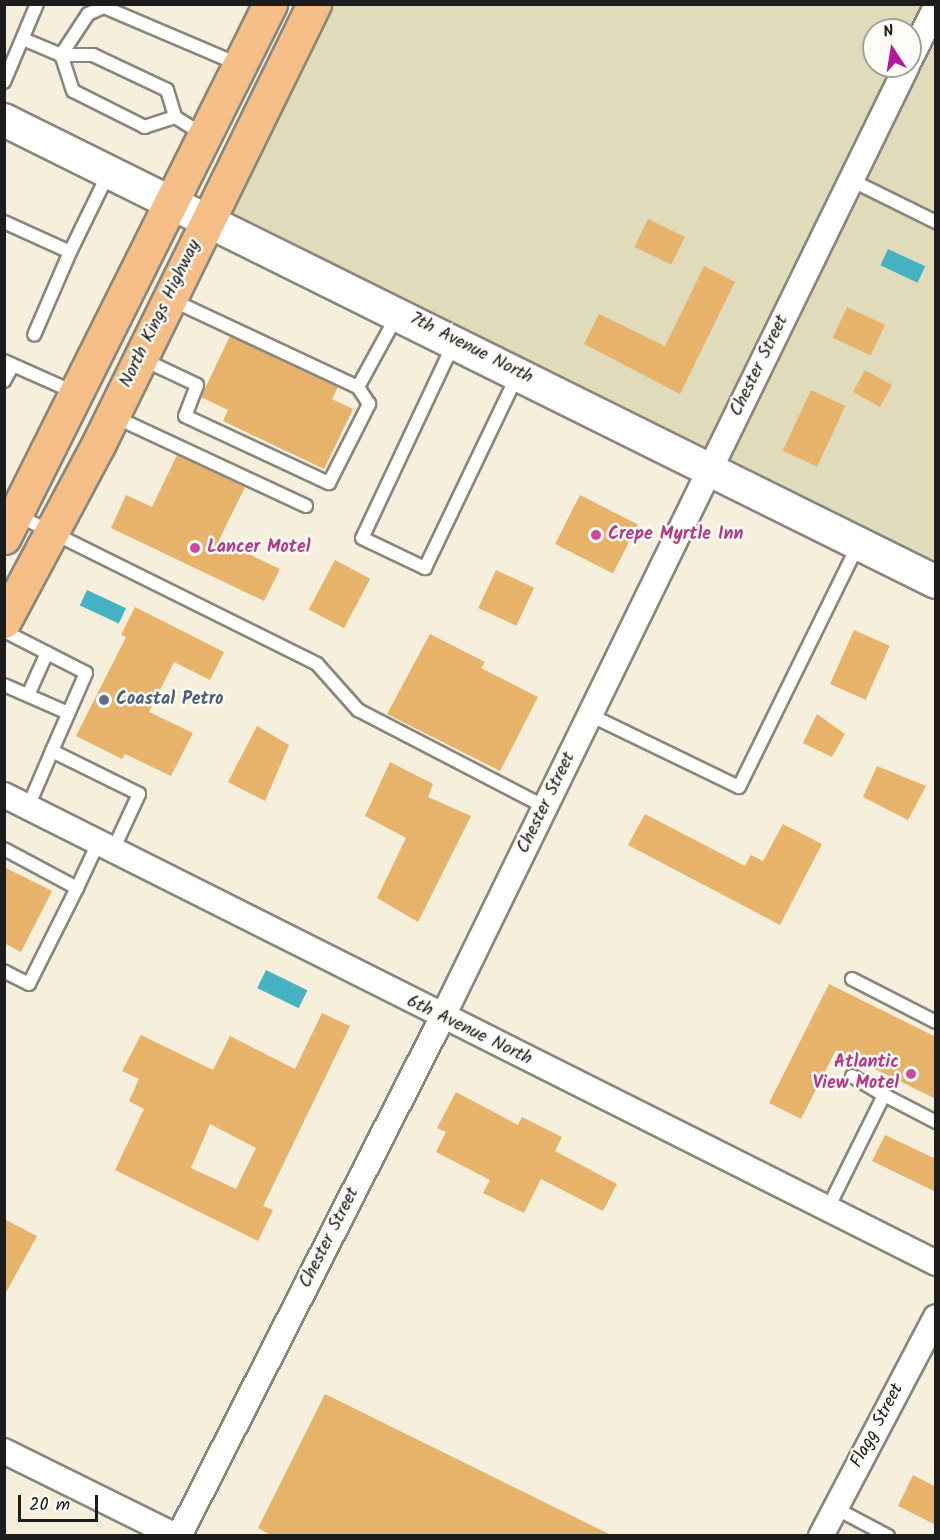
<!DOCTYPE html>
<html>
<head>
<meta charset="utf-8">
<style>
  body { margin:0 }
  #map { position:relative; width:940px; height:1540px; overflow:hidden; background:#f6efdc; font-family:Kalam,sans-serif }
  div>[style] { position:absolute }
  .built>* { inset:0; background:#e0dcbb }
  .water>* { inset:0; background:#44b2c0; transform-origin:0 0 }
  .building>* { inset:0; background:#e7b36b; transform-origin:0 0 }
  .roads { filter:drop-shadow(2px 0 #89867c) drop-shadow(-2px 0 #89867c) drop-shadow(0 2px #89867c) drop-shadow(0 -2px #89867c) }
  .service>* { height:12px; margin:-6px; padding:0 6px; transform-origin:6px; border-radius:6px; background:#fff }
  .minor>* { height:24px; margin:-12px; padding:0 12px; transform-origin:12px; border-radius:12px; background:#fff }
  .tertiary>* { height:32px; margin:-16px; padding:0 16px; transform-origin:16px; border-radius:16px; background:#fff }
  .primary>* { height:33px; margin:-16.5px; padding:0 16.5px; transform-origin:16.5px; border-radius:16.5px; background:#f6be87 }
  .dots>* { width:16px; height:16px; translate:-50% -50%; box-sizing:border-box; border:3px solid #fdfcf7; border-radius:50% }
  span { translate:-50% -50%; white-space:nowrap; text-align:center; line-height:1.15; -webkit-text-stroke:5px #fdfcf7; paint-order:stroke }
  .street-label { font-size:18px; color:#1c1c1c }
  .hotel-label { font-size:18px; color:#b23c85; font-weight:700 }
  .left { translate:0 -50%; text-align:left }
  .right { translate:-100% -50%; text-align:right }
  .service-label { font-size:18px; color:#4e5e75; font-weight:700 }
  .frame { position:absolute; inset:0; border:6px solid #1c1c1c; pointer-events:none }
  .north { position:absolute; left:862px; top:18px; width:60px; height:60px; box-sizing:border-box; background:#fdfcf7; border:2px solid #a3a29f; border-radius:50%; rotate:348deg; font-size:16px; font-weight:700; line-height:24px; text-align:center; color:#1c1c1c }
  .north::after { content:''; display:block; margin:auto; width:21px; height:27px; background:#b5179e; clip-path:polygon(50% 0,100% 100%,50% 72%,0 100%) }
  .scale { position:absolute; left:18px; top:1495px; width:80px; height:27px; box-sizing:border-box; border:3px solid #1c1c1c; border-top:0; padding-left:8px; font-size:18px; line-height:21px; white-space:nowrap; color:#1c1c1c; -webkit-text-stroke:4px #fdfcf7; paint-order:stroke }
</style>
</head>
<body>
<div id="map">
  <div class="built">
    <div style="clip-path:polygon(evenodd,314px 5px,935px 5px,935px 582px,207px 217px,314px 5px,874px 30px,910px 30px,910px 66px,874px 66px,874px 30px)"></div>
  </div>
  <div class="water">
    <div style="left:888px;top:249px;width:41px;height:18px;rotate:25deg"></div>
    <div style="left:87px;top:590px;width:43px;height:17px;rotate:25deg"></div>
    <div style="left:266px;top:970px;width:46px;height:20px;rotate:26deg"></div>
  </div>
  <div class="building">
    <div style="left:648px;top:219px;width:41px;height:31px;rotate:26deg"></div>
    <div style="clip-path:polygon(704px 266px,735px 282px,680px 394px,584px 344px,599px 314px,665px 346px)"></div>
    <div style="left:847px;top:307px;width:42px;height:34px;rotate:25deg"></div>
    <div style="clip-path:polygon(230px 336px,338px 387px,332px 399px,353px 409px,324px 469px,223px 421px,228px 410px,201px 397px)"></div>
    <div style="left:865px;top:370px;width:31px;height:25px;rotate:29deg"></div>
    <div style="left:811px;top:390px;width:38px;height:67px;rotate:25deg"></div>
    <div style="clip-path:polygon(177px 455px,245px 487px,219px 540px,280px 569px,264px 601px,111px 528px,126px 495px,152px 507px)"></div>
    <div style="left:580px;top:495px;width:65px;height:55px;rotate:27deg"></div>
    <div style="left:335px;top:560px;width:40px;height:56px;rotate:28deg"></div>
    <div style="left:496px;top:570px;width:42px;height:42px;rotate:25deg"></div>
    <div style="clip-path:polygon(135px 607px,224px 652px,210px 680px,174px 662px,149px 712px,193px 733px,171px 776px,125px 754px,122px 759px,76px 736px,126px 637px,121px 635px)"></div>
    <div style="left:854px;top:630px;width:39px;height:59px;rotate:24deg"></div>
    <div style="clip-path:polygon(430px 634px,485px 662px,481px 668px,538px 697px,500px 771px,387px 714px)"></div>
    <div style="clip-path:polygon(817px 714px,845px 734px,832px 757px,803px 743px)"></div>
    <div style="clip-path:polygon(257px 726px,289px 745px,265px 801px,228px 782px)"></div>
    <div style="clip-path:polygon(390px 762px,433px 784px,428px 797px,471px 816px,418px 922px,377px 898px,406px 838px,365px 816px)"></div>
    <div style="clip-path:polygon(877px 766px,926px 786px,908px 820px,863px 797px)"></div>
    <div style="clip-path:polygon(645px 814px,745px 866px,751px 855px,763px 861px,783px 824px,822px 844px,780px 925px,628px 845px)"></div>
    <div style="clip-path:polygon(4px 867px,52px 891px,21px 952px,4px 943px)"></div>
    <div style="clip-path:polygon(829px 984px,936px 1037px,936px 1099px,836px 1050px,801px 1119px,769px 1103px)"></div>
    <div style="clip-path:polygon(evenodd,322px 1013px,350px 1026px,263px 1206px,273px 1210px,258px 1241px,115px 1170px,144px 1109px,129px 1101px,139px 1079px,122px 1071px,141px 1035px,213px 1070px,230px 1036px,295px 1069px,322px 1013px,210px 1124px,256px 1148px,236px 1189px,191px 1168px,210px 1124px)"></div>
    <div style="clip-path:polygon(456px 1092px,518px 1125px,522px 1117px,562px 1137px,555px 1151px,617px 1184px,603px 1211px,541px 1179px,524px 1213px,483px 1193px,490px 1180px,436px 1152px,446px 1132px,437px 1128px)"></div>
    <div style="clip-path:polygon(885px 1135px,936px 1159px,936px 1192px,872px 1161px)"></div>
    <div style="clip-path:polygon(4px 1219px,37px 1236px,4px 1296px)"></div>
    <div style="clip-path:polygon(325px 1394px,613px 1536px,272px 1536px,258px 1528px)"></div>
    <div style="clip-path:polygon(913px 1475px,936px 1487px,936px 1525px,898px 1506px)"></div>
  </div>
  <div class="roads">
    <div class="service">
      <div style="left:23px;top:39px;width:41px;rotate:22.8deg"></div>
      <div style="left:61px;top:55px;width:32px"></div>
      <div style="left:93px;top:55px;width:82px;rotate:25.3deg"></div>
      <div style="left:167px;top:90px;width:28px;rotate:73deg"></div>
      <div style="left:4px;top:82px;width:85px;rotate:-67.1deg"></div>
      <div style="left:175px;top:117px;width:32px;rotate:162deg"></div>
      <div style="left:145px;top:127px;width:80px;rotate:-153.4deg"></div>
      <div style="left:73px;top:91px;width:38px;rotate:-108deg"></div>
      <div style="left:61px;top:55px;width:49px;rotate:-56.6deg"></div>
      <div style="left:88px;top:14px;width:17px;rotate:-24deg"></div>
      <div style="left:104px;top:7px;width:148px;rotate:23.1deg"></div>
      <div style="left:175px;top:117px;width:34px;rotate:32deg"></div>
      <div style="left:851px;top:180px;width:95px;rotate:26.3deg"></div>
      <div style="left:4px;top:222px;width:72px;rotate:24.4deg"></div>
      <div style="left:70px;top:252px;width:90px;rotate:113.4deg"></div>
      <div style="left:70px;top:252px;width:89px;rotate:-64deg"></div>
      <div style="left:172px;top:300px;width:205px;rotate:25.1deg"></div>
      <div style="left:358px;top:387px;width:83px;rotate:-61.3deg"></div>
      <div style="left:453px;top:345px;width:213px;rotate:115.2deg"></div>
      <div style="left:362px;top:538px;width:70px;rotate:25.5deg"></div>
      <div style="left:425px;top:568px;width:213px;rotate:-64.4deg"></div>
      <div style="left:140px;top:358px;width:63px;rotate:25.3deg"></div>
      <div style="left:197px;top:385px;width:33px;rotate:111deg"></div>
      <div style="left:185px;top:416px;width:159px;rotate:25deg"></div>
      <div style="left:329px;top:483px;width:89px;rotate:-63.1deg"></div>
      <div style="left:369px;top:404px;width:20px;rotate:-123deg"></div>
      <div style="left:4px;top:361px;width:79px;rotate:24deg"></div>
      <div style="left:4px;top:381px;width:18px;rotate:-61deg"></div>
      <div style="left:113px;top:416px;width:213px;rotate:25deg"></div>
      <div style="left:17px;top:515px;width:335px;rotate:26.4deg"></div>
      <div style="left:317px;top:664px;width:62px;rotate:48.3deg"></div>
      <div style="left:358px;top:710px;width:211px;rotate:27.4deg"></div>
      <div style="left:4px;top:631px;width:92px;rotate:27.1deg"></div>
      <div style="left:86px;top:673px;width:85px;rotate:113.6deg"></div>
      <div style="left:52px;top:751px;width:97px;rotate:26.3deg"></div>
      <div style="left:139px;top:794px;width:62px;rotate:114.9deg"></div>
      <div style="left:4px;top:685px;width:70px;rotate:23.6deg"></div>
      <div style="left:28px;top:695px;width:46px;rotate:-65.7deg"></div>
      <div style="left:590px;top:715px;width:165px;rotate:25.8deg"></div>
      <div style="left:739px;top:787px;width:270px;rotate:-63.8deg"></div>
      <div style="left:28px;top:807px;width:61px;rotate:-66.8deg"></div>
      <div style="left:4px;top:849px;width:83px;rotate:28.1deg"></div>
      <div style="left:77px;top:888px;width:107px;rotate:116.6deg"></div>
      <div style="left:29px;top:984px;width:28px;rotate:-153deg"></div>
      <div style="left:77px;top:888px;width:50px;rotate:-65deg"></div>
      <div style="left:852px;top:979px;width:94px;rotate:27.1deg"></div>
      <div style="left:852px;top:1076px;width:37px;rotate:31deg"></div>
      <div style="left:829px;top:1206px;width:124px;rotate:-63.6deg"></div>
      <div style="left:884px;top:1095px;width:59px;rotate:27.4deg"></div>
      <div style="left:835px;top:1508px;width:60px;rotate:27.8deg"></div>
    </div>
    <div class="minor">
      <div style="left:910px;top:59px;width:58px;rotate:-63.4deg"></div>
      <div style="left:4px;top:795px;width:1043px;rotate:26.66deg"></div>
      <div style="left:4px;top:1451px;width:192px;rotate:26.3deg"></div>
      <div style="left:179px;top:1536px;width:581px;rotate:-63.08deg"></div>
      <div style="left:442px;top:1018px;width:1059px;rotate:-63.97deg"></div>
      <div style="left:821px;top:1536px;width:247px;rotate:-62.3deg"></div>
    </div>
    <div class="tertiary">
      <div style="left:4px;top:120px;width:1040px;rotate:26.37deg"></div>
    </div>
    <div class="primary">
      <div style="left:4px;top:537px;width:596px;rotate:-63.48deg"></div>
      <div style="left:4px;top:621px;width:202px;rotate:-61.9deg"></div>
      <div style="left:99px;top:443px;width:489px;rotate:-63.9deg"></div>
    </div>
  </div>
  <div class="dots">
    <div style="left:596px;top:535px;background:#d1479c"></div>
    <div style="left:195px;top:548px;background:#d1479c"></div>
    <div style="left:104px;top:700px;background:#5c6f8a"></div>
    <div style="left:911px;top:1074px;background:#d1479c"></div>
  </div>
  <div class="street-label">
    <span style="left:161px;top:314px;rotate:-64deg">North Kings Highway</span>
    <span style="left:471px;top:349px;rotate:27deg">7th Avenue North</span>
    <span style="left:760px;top:366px;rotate:-64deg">Chester Street</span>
    <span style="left:547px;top:803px;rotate:-64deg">Chester Street</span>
    <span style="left:469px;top:1031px;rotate:26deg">6th Avenue North</span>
    <span style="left:330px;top:1238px;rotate:-63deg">Chester Street</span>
    <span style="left:878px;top:1426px;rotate:-62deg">Flagg Street</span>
  </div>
  <div class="hotel-label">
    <span class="left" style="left:608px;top:535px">Crepe Myrtle Inn</span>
    <span class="left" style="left:207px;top:548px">Lancer Motel</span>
    <span class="right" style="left:899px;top:1074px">Atlantic<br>View Motel</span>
  </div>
  <div class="service-label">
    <span class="left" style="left:116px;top:700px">Coastal Petro</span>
  </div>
  <div class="frame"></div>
  <div class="north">N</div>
  <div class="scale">20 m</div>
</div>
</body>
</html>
